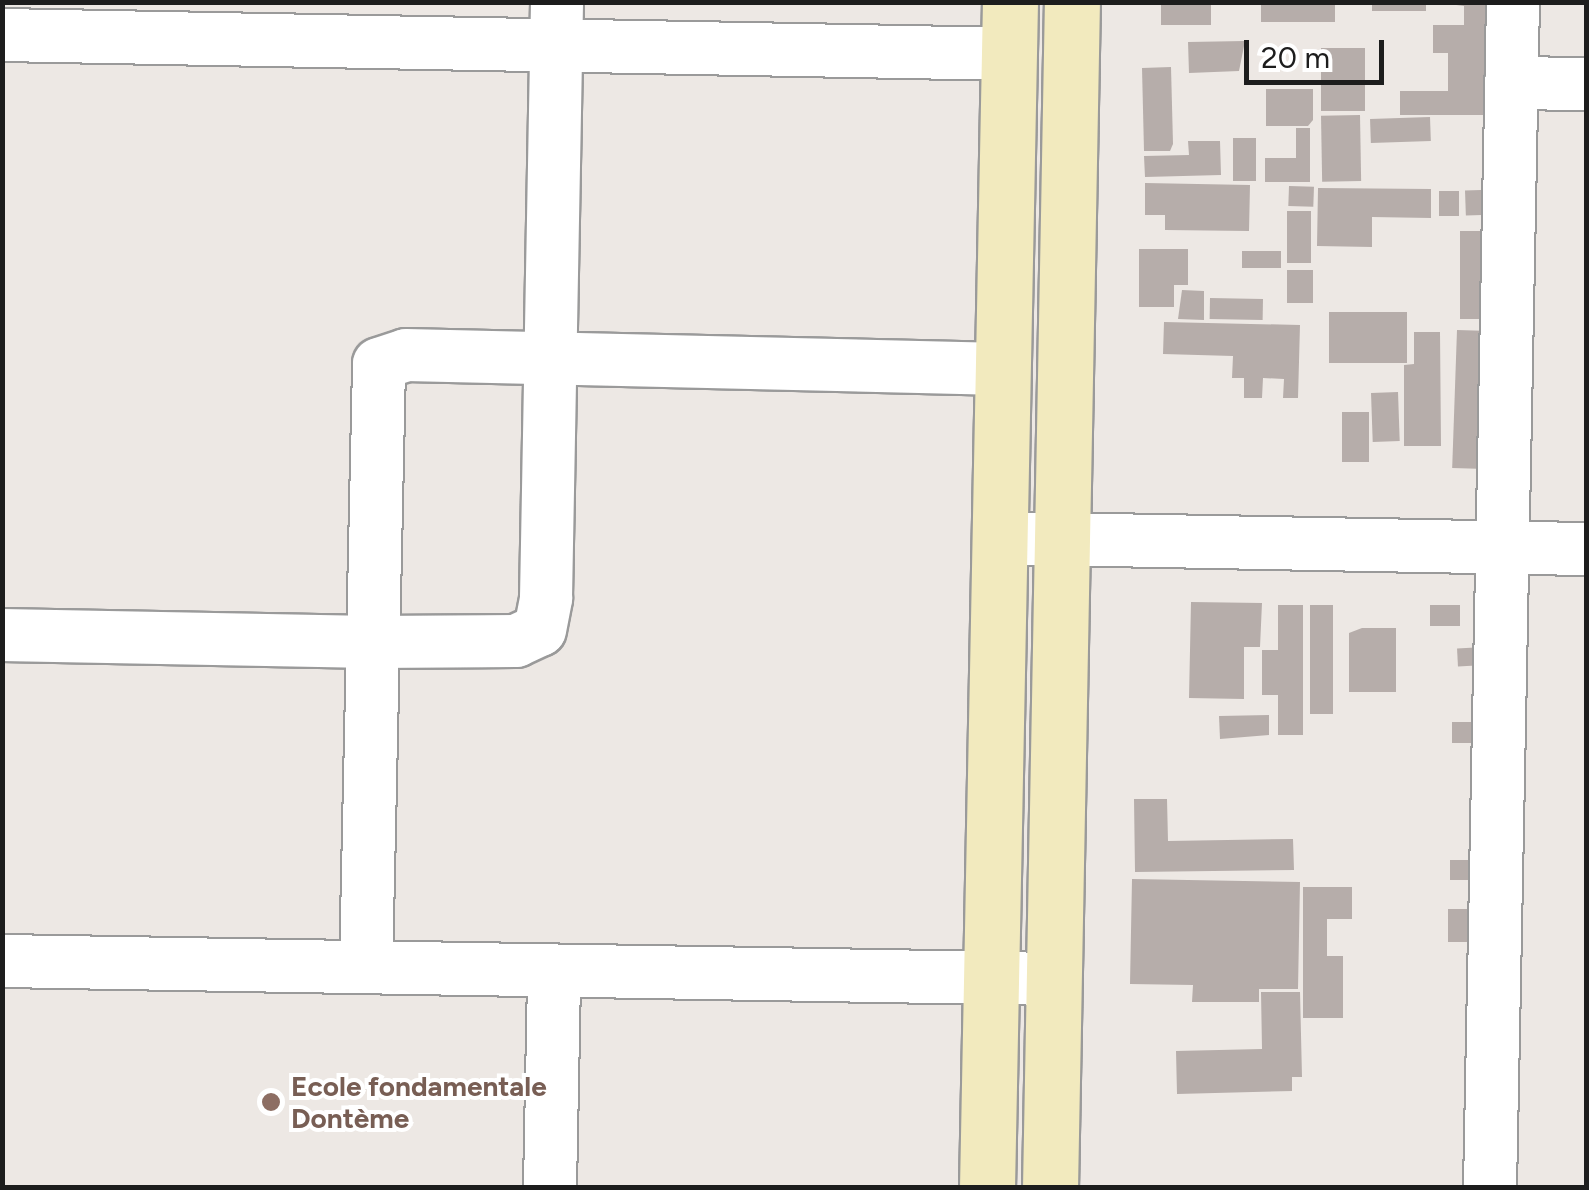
<!DOCTYPE html>
<html>
<head>
<meta charset="utf-8">
<style>
  body { margin:0 }
  #map { position:relative; width:1589px; height:1190px; overflow:hidden; background:#ede8e4; font-family:Figtree,sans-serif }
  div>[style] { position:absolute }
  .building>* { inset:0; background:#b6adaa; transform-origin:0 0 }
  .roads { filter:drop-shadow(2px 0 #9a9a9a) drop-shadow(-2px 0 #9a9a9a) drop-shadow(0 2px #9a9a9a) drop-shadow(0 -2px #9a9a9a) }
  .street>* { height:52px; margin:-26px; padding:0 26px; transform-origin:26px; border-radius:26px; background:#fff }
  .secondary>* { height:55px; margin:-27.5px; padding:0 27.5px; transform-origin:27.5px; border-radius:27.5px; background:#f2eabe }
  .dots>* { width:28px; height:28px; translate:-50% -50%; box-sizing:border-box; border:5px solid #fff; border-radius:50% }
  span { translate:-50% -50%; white-space:nowrap; text-align:center; line-height:1.15; -webkit-text-stroke:8px #fff; paint-order:stroke }
  .education-label { font-size:28px; color:#785e54; font-weight:700 }
  .left { translate:0 -50%; text-align:left }
  .frame { position:absolute; inset:0; border:5px solid #1d1d1d; pointer-events:none }
  .scale { position:absolute; left:1244px; top:40px; width:140px; height:45px; box-sizing:border-box; border:5px solid #1d1d1d; border-top:0; padding-left:12px; font-size:30px; line-height:35px; white-space:nowrap; color:#1d1d1d; -webkit-text-stroke:8px #fff; paint-order:stroke }
</style>
</head>
<body>
<div id="map">
  <div class="building">
    <div style="left:1161px;top:2px;width:50px;height:23px"></div>
    <div style="left:1261px;top:2px;width:74px;height:20px"></div>
    <div style="left:1372px;top:2px;width:54px;height:9px"></div>
    <div style="clip-path:polygon(1433px 2px,1494px 2px,1494px 115px,1400px 115px,1400px 91px,1448px 91px,1448px 53px,1433px 53px,1433px 25px,1464px 25px,1464px 6px)"></div>
    <div style="clip-path:polygon(1245px 41px,1239px 71px,1189px 73px,1188px 42px)"></div>
    <div style="left:1321px;top:48px;width:44px;height:63px"></div>
    <div style="clip-path:polygon(1171px 67px,1173px 144px,1170px 151px,1144px 151px,1142px 68px)"></div>
    <div style="clip-path:polygon(1266px 89px,1313px 89px,1313px 120px,1308px 126px,1266px 126px)"></div>
    <div style="left:1360px;top:115px;width:66px;height:39px;rotate:89deg"></div>
    <div style="left:1430px;top:117px;width:24px;height:60px;rotate:88deg"></div>
    <div style="clip-path:polygon(1296px 128px,1310px 128px,1310px 182px,1265px 182px,1265px 158px,1296px 158px)"></div>
    <div style="left:1233px;top:138px;width:23px;height:43px"></div>
    <div style="clip-path:polygon(1188px 141px,1220px 141px,1221px 175px,1145px 177px,1144px 156px,1189px 155px)"></div>
    <div style="clip-path:polygon(1145px 183px,1250px 185px,1249px 231px,1165px 230px,1165px 215px,1145px 215px)"></div>
    <div style="left:1289px;top:186px;width:25px;height:20px;rotate:2deg"></div>
    <div style="clip-path:polygon(1318px 188px,1431px 189px,1431px 218px,1372px 217px,1372px 247px,1317px 246px)"></div>
    <div style="left:1481px;top:190px;width:25px;height:16px;rotate:88deg"></div>
    <div style="left:1439px;top:191px;width:20px;height:25px"></div>
    <div style="left:1287px;top:211px;width:24px;height:52px"></div>
    <div style="left:1460px;top:231px;width:28px;height:88px"></div>
    <div style="clip-path:polygon(1139px 249px,1188px 249px,1188px 285px,1174px 285px,1174px 307px,1139px 307px)"></div>
    <div style="left:1242px;top:251px;width:39px;height:17px"></div>
    <div style="left:1287px;top:270px;width:26px;height:33px"></div>
    <div style="clip-path:polygon(1182px 290px,1204px 291px,1204px 320px,1178px 319px)"></div>
    <div style="left:1210px;top:298px;width:53px;height:21px;rotate:1deg"></div>
    <div style="left:1329px;top:312px;width:78px;height:51px"></div>
    <div style="clip-path:polygon(1164px 322px,1300px 325px,1298px 398px,1283px 398px,1284px 379px,1263px 378px,1262px 398px,1244px 398px,1244px 378px,1232px 378px,1233px 356px,1163px 354px)"></div>
    <div style="left:1457px;top:330px;width:25px;height:138px;rotate:2deg"></div>
    <div style="clip-path:polygon(1414px 332px,1440px 332px,1441px 446px,1404px 446px,1404px 365px,1414px 364px)"></div>
    <div style="left:1398px;top:392px;width:49px;height:27px;rotate:88deg"></div>
    <div style="left:1342px;top:412px;width:27px;height:50px"></div>
    <div style="clip-path:polygon(1191px 602px,1262px 603px,1260px 647px,1244px 647px,1244px 699px,1189px 698px)"></div>
    <div style="clip-path:polygon(1278px 605px,1303px 605px,1303px 735px,1278px 735px,1278px 695px,1262px 695px,1262px 650px,1278px 650px)"></div>
    <div style="left:1310px;top:605px;width:23px;height:109px"></div>
    <div style="left:1430px;top:605px;width:30px;height:21px"></div>
    <div style="clip-path:polygon(1362px 628px,1396px 628px,1396px 692px,1349px 692px,1349px 633px)"></div>
    <div style="left:1484px;top:647px;width:18px;height:27px;rotate:87deg"></div>
    <div style="clip-path:polygon(1269px 715px,1269px 735px,1220px 739px,1219px 716px)"></div>
    <div style="left:1479px;top:722px;width:21px;height:27px;rotate:90deg"></div>
    <div style="clip-path:polygon(1134px 799px,1167px 799px,1168px 841px,1293px 839px,1294px 870px,1135px 872px)"></div>
    <div style="left:1450px;top:860px;width:43px;height:20px"></div>
    <div style="clip-path:polygon(1132px 879px,1300px 882px,1298px 989px,1259px 989px,1259px 1002px,1192px 1002px,1193px 985px,1130px 984px)"></div>
    <div style="clip-path:polygon(1303px 887px,1352px 887px,1352px 919px,1327px 919px,1327px 956px,1343px 956px,1343px 1018px,1303px 1018px)"></div>
    <div style="left:1448px;top:909px;width:24px;height:33px"></div>
    <div style="clip-path:polygon(1261px 992px,1300px 992px,1302px 1077px,1292px 1077px,1292px 1091px,1177px 1094px,1176px 1051px,1262px 1049px)"></div>
  </div>
  <div class="roads">
    <div class="street">
      <div style="left:2px;top:35px;width:1007px;rotate:1.08deg"></div>
      <div style="left:1511px;top:83px;width:75px;rotate:0.8deg"></div>
      <div style="left:1000px;top:538px;width:586px;rotate:1.08deg"></div>
      <div style="left:2px;top:635px;width:370px;rotate:1.1deg"></div>
      <div style="left:372px;top:642px;width:144px;rotate:-0.4deg"></div>
      <div style="left:516px;top:641px;width:26px;rotate:-25deg"></div>
      <div style="left:540px;top:630px;width:33px;rotate:-79deg"></div>
      <div style="left:546px;top:598px;width:596px;rotate:-88.94deg"></div>
      <div style="left:2px;top:961px;width:1052px;rotate:0.98deg"></div>
      <div style="left:366px;top:967px;width:603px;rotate:-88.76deg"></div>
      <div style="left:379px;top:364px;width:28px;rotate:-18deg"></div>
      <div style="left:406px;top:355px;width:597px;rotate:1.34deg"></div>
      <div style="left:550px;top:1188px;width:217px;rotate:-88.9deg"></div>
      <div style="left:1490px;top:1188px;width:1186px;rotate:-88.89deg"></div>
    </div>
    <div class="secondary">
      <div style="left:987px;top:1188px;width:1186px;rotate:-88.89deg"></div>
      <div style="left:1050px;top:1188px;width:1186px;rotate:-88.94deg"></div>
    </div>
  </div>
  <div class="dots">
    <div style="left:271px;top:1102px;background:#8d6e63"></div>
  </div>
  <div class="education-label">
    <span class="left" style="left:291px;top:1102px">Ecole fondamentale<br>Dontème</span>
  </div>
  <div class="frame"></div>
  <div class="scale">20 m</div>
</div>
</body>
</html>
